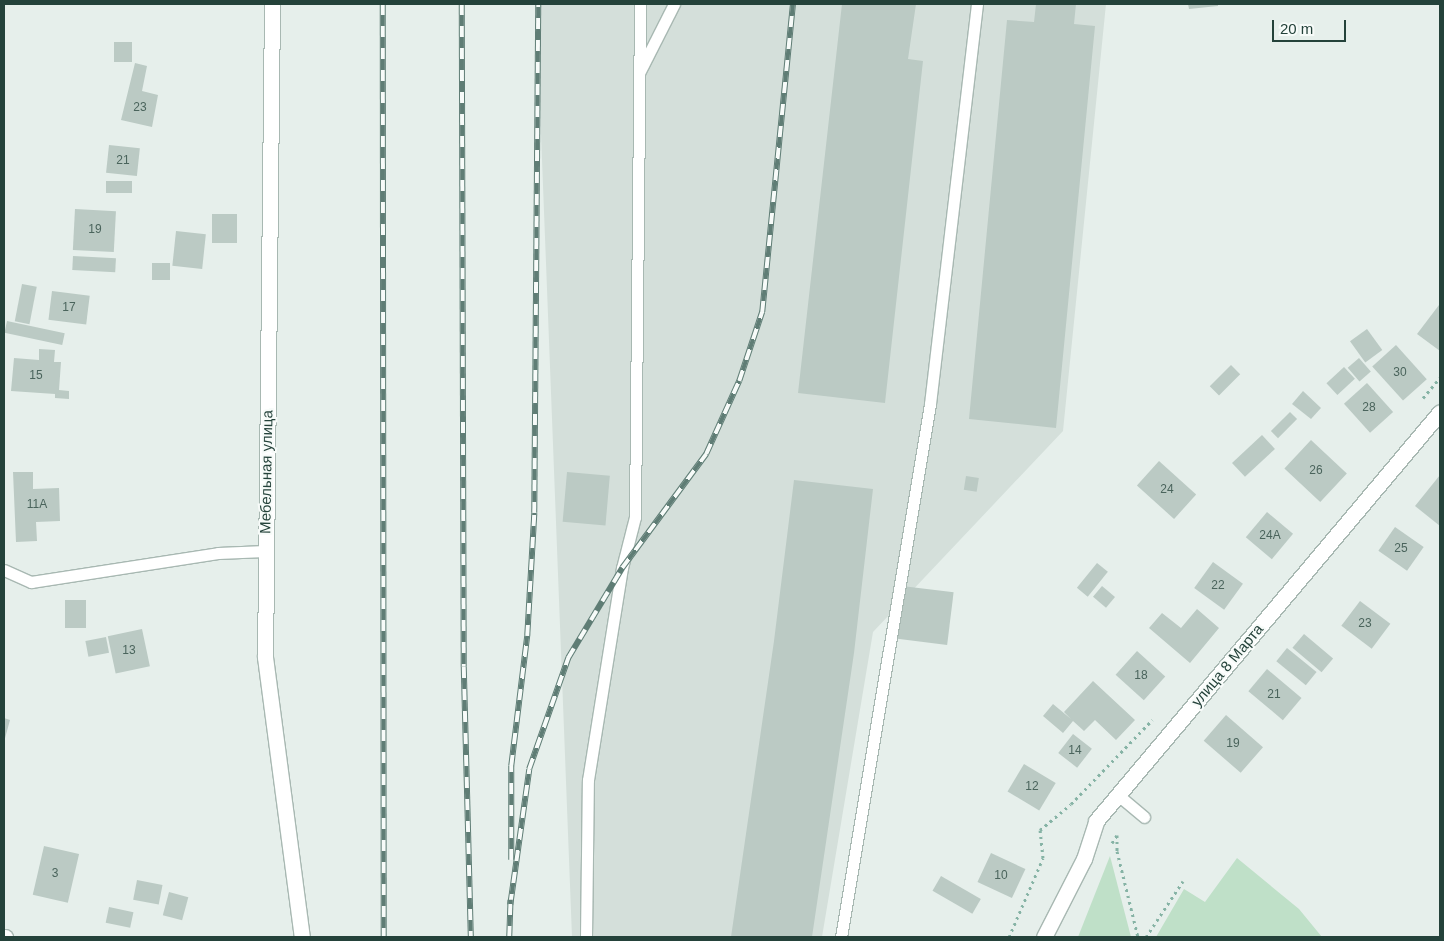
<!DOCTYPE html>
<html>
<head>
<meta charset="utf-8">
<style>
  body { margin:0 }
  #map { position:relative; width:1444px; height:941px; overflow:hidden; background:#e6efeb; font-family:Helvetica,sans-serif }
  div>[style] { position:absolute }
  .built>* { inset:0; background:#d4dfda }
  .green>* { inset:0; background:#bfe0c8 }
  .building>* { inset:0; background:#bbcac4; transform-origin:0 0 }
  .path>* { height:3px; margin-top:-1.5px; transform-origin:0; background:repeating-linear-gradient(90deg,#86b3a5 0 2.5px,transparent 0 6.5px) }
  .roads { filter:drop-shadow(1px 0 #a8b8b2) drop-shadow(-1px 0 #a8b8b2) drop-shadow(0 1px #a8b8b2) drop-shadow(0 -1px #a8b8b2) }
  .service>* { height:11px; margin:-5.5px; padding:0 5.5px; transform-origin:5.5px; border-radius:5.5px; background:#fff }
  .minor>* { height:15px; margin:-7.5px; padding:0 7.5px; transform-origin:7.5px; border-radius:7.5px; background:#fff }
  .secondary>* { height:15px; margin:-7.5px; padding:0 7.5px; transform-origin:7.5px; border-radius:7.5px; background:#fff }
  .rail>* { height:5.5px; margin-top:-2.75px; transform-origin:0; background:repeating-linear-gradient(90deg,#f7fbf9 0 11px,#5f7d75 0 22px); box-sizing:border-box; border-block:1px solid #5f7d75 }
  span { translate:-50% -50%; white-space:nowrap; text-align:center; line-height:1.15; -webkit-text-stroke:4px #f7fbf9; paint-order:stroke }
  .number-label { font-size:12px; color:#4a645c }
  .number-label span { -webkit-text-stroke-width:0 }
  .street-label { font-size:15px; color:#24423a }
  .frame { position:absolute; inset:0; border:5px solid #24423a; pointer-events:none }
  .scale { position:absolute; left:1272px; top:20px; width:74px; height:22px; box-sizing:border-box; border:2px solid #24423a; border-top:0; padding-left:6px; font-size:15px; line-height:18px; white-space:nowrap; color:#24423a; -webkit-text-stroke:4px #f7fbf9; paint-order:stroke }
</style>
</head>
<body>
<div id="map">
  <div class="built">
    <div style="clip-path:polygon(536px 4px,1106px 4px,1063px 431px,873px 632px,822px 937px,572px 937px)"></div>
  </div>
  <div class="green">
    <div style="clip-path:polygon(1110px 856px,1131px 937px,1078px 937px)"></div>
    <div style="clip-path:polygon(1237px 858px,1299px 909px,1322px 937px,1156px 937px,1184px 889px,1205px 902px)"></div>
  </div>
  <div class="building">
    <div style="clip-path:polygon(842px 4px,916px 4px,908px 59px,923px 61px,885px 403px,798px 393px)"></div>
    <div style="clip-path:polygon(1036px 4px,1076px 4px,1074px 24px,1095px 26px,1056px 428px,969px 419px,1007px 20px,1034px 22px)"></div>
    <div style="clip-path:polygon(1188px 4px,1218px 4px,1218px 6px,1189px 9px)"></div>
    <div style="left:114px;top:42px;width:18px;height:20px"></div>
    <div style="clip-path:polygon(135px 63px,147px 66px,142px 91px,158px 95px,152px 127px,121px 120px)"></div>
    <div style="left:109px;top:145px;width:31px;height:28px;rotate:6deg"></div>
    <div style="left:106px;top:181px;width:26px;height:12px"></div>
    <div style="left:75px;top:209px;width:41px;height:41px;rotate:3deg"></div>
    <div style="left:212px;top:214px;width:25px;height:29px"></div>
    <div style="left:176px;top:231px;width:30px;height:35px;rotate:6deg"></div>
    <div style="left:73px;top:256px;width:43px;height:14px;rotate:3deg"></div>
    <div style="left:152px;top:263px;width:18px;height:17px"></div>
    <div style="left:22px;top:284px;width:15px;height:38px;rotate:11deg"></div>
    <div style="left:52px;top:291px;width:38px;height:29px;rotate:7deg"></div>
    <div style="clip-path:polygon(1439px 305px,1440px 306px,1440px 351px,1417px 334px)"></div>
    <div style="left:7px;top:321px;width:59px;height:12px;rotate:12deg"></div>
    <div style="left:1367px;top:329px;width:26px;height:21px;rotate:54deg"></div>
    <div style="left:1396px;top:345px;width:46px;height:32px;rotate:48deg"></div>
    <div style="clip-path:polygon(39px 349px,55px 350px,54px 362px,61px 362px,59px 390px,69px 391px,69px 399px,55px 398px,55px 394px,11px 391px,14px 358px,39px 360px)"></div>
    <div style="left:1359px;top:358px;width:18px;height:15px;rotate:49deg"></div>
    <div style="left:1231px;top:365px;width:13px;height:30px;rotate:45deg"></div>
    <div style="left:1344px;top:367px;width:16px;height:24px;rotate:47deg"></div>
    <div style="left:1367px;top:383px;width:39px;height:31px;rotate:48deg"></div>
    <div style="clip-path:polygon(1303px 391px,1321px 408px,1311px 419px,1292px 404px)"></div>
    <div style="left:1290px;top:412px;width:10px;height:27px;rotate:45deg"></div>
    <div style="left:1262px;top:435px;width:19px;height:41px;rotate:47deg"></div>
    <div style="left:1311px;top:440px;width:49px;height:39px;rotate:43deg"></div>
    <div style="left:1159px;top:461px;width:50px;height:33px;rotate:42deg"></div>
    <div style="clip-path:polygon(13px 472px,33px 472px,33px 489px,59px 488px,60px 521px,36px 522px,37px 541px,16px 542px)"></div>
    <div style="left:567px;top:472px;width:43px;height:50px;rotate:5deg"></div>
    <div style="clip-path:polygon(1440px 475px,1440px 526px,1415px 506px)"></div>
    <div style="left:966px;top:476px;width:13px;height:14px;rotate:9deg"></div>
    <div style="clip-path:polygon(794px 480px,873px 489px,854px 653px,812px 937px,731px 937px,774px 641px)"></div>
    <div style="left:1267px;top:512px;width:34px;height:33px;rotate:40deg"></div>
    <div style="left:1395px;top:527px;width:35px;height:29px;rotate:35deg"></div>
    <div style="left:1213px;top:562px;width:37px;height:32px;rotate:36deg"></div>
    <div style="left:1097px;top:563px;width:14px;height:32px;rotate:39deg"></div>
    <div style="left:902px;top:586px;width:52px;height:53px;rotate:7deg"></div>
    <div style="left:1102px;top:586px;width:17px;height:14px;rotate:40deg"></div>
    <div style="left:65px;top:600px;width:21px;height:28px"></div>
    <div style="left:1360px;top:601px;width:38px;height:31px;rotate:37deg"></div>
    <div style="clip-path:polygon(1197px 609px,1219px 628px,1190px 663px,1149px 628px,1162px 613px,1181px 628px)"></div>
    <div style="left:142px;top:629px;width:38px;height:35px;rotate:78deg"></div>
    <div style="left:1304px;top:634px;width:38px;height:18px;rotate:40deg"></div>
    <div style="left:106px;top:637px;width:16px;height:21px;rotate:79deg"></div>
    <div style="left:1287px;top:648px;width:38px;height:17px;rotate:39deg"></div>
    <div style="left:1137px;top:651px;width:38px;height:32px;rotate:42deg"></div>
    <div style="left:1267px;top:669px;width:45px;height:29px;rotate:40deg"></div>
    <div style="clip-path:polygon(1093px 681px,1135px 720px,1116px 740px,1095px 720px,1084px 731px,1073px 721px,1063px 733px,1043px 716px,1053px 704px,1071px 719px,1064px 712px)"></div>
    <div style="left:1226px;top:715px;width:49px;height:34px;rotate:41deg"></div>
    <div style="clip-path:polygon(4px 718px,10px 720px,4px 742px)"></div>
    <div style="left:1073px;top:734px;width:24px;height:24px;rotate:38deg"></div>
    <div style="left:1024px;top:764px;width:37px;height:32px;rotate:31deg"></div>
    <div style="left:44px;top:846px;width:36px;height:50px;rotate:13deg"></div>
    <div style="left:991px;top:853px;width:38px;height:32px;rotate:25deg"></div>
    <div style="left:941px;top:876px;width:46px;height:17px;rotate:30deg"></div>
    <div style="left:137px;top:880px;width:26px;height:20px;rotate:11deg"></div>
    <div style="left:169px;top:892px;width:20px;height:24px;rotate:15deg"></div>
    <div style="left:109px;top:907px;width:25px;height:16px;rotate:12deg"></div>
  </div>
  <div class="path">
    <div style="left:1423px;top:398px;width:26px;rotate:-50deg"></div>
    <div style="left:1112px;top:843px;width:9px;rotate:-58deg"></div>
    <div style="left:1117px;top:835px;width:16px;rotate:90deg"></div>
    <div style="left:1117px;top:851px;width:89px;rotate:76.3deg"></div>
    <div style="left:1009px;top:937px;width:86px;rotate:-66.7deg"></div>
    <div style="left:1043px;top:858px;width:28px;rotate:-96deg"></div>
    <div style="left:1040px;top:830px;width:40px;rotate:-40deg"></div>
    <div style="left:1071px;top:804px;width:117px;rotate:-46deg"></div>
    <div style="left:1146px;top:937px;width:67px;rotate:-56.5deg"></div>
  </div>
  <div class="roads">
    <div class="service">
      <div style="left:640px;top:71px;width:75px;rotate:-63.1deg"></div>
      <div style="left:4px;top:570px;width:30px;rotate:24deg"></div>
      <div style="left:31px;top:582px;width:189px;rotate:-8.8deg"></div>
      <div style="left:218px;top:553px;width:47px;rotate:-2.4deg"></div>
      <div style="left:1118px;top:795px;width:34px;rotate:40deg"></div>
      <div style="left:586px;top:937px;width:157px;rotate:-89.3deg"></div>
      <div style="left:588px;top:780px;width:215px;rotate:-80.9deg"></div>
      <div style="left:622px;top:568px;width:53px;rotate:-75.7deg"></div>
      <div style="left:635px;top:517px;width:513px;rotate:-89.44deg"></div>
      <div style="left:841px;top:937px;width:540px;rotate:-80.52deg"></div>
      <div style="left:930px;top:404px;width:403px;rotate:-83.3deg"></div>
    </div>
    <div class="minor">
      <div style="left:272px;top:4px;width:653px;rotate:90.61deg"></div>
      <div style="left:265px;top:657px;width:282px;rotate:82.5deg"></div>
      <div style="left:4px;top:937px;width:1px"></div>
    </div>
    <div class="secondary">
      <div style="left:1044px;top:937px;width:88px;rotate:-62.9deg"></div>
      <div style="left:1084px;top:859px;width:40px;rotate:-72deg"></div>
      <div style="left:1096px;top:821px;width:534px;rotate:-49.93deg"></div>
    </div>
  </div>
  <div class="rail">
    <div style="left:383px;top:4px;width:933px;rotate:89.94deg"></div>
    <div style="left:462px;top:4px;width:663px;rotate:89.83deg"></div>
    <div style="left:464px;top:667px;width:270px;rotate:88.5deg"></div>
    <div style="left:511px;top:860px;width:94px;rotate:-90deg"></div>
    <div style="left:511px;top:766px;width:131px;rotate:-83deg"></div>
    <div style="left:527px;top:636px;width:123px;rotate:-86.7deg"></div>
    <div style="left:534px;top:513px;width:509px;rotate:-89.55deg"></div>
    <div style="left:510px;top:905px;width:137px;rotate:-82deg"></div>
    <div style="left:529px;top:769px;width:118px;rotate:-70.6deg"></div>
    <div style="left:568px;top:658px;width:105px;rotate:-59deg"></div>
    <div style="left:622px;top:568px;width:142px;rotate:-53.6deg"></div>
    <div style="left:706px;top:454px;width:80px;rotate:-65.7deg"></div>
    <div style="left:739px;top:381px;width:73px;rotate:-71.6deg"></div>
    <div style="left:762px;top:312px;width:310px;rotate:-84.3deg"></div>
    <div style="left:509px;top:937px;width:37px;rotate:-88deg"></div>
  </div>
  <div class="number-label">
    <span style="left:140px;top:108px">23</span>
    <span style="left:123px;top:161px">21</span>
    <span style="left:95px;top:230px">19</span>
    <span style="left:69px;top:308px">17</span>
    <span style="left:1400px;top:373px">30</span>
    <span style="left:36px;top:376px">15</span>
    <span style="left:1369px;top:408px">28</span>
    <span style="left:1316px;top:471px">26</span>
    <span style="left:1167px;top:490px">24</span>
    <span style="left:37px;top:505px">11А</span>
    <span style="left:1270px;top:536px">24А</span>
    <span style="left:1401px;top:549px">25</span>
    <span style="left:1218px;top:586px">22</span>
    <span style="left:1365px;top:624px">23</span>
    <span style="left:129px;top:651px">13</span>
    <span style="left:1141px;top:676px">18</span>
    <span style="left:1274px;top:695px">21</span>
    <span style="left:1233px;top:744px">19</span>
    <span style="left:1075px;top:751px">14</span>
    <span style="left:1032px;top:787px">12</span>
    <span style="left:55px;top:874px">3</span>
    <span style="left:1001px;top:876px">10</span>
  </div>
  <div class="street-label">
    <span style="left:266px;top:472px;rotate:-89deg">Мебельная улица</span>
    <span style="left:1227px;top:665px;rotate:-50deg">улица 8 Марта</span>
  </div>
  <div class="frame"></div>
  <div class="scale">20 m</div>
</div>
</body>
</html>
